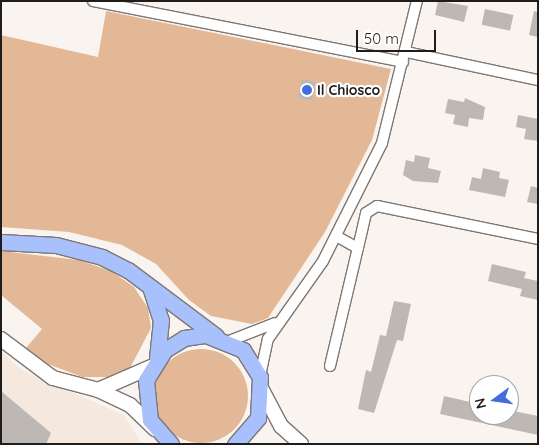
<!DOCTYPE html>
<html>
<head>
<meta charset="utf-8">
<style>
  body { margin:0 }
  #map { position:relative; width:539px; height:445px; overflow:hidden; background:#faf4f0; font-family:Quicksand,sans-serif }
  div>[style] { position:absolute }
  .built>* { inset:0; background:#f5e8df }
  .green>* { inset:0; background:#e3b897 }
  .round { border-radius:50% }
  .building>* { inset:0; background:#bdb8b4; transform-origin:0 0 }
  .roads { filter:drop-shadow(1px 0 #7d7774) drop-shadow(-1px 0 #7d7774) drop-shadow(0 1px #7d7774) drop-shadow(0 -1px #7d7774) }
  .minor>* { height:10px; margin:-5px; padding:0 5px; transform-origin:5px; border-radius:5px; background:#fff }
  .secondary>* { height:14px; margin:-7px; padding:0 7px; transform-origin:7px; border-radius:7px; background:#fff }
  .primary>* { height:15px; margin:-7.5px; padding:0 7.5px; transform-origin:7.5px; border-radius:7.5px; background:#a8c1fd }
  .dots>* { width:14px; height:14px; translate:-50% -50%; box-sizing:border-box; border:2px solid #fff; border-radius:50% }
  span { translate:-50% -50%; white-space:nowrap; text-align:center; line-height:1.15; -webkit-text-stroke:4.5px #fff; paint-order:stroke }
  .poi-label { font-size:14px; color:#1f1d1c; font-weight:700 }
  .left { translate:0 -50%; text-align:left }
  .frame { position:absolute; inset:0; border:2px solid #1f1d1c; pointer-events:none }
  .north { position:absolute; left:469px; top:375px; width:50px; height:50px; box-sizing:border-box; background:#fff; border:1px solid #a5a5a4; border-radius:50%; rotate:256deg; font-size:14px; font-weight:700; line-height:20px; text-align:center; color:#1f1d1c }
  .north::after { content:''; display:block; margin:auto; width:18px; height:22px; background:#436ddf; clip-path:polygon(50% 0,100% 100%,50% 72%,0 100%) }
  .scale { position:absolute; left:356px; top:30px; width:80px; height:22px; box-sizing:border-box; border:2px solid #1f1d1c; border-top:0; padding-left:6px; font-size:15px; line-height:18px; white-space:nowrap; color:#1f1d1c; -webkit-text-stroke:4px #fff; paint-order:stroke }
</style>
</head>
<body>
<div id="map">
  <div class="built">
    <div style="clip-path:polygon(1px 352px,25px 372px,124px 415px,142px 444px,1px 444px)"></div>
  </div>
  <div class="green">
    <div style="clip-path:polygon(106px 11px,391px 69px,372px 140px,325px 232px,268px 318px,252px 324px,211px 316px,189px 300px,156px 264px,122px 245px,69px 232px,1px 227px,1px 35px,98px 57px)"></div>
    <div style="clip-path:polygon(1px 251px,79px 260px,111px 271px,134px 287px,148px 308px,151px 328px,130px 368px,116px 377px,82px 377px,48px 364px,26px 348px,42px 329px,1px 295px)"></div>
    <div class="round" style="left:154px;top:349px;width:94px;height:94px"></div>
  </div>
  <div class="building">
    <div style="clip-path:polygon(438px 1px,468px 6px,464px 22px,435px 15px)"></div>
    <div style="left:485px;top:9px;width:29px;height:16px;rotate:12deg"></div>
    <div style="clip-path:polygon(534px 11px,538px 12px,538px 37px,529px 35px)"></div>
    <div style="left:302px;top:79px;width:14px;height:19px;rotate:12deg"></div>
    <div style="clip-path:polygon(465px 98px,485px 107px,483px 120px,469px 118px,468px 127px,453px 124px,455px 115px,445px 113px,448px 99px,464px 102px)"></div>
    <div style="clip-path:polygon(518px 115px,538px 119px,538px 141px,524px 139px,526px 129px,516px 127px)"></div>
    <div style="clip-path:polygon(415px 155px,430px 158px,428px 168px,441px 171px,438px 183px,413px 181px,403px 175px,406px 160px,414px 162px)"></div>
    <div style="clip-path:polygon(483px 168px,500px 172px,499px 178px,509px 180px,505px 197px,469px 190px,472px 177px,481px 179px)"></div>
    <div style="clip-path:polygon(531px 186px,538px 188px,538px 204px,527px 202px)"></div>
    <div style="clip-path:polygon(492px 264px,526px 272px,524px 278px,538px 281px,538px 300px,520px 296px,522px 289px,488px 281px)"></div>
    <div style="clip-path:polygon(394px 301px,411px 304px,403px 341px,397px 340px,374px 413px,358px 409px,366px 370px,371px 372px,380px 335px,386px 336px)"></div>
    <div style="clip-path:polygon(1px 391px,51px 433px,46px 444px,1px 444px)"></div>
    <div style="clip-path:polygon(444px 396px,479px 404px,479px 415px,509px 415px,509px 410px,538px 416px,538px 435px,440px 414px)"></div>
  </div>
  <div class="roads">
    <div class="minor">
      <div style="left:93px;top:1px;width:316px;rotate:11.1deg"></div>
      <div style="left:406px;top:52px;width:135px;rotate:12deg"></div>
      <div style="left:336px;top:236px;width:25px;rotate:29deg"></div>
      <div style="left:358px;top:248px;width:36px;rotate:-77deg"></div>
      <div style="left:366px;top:213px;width:13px;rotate:-32deg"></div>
      <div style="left:377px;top:206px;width:164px;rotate:11.6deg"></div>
      <div style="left:229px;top:341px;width:49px;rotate:-21.4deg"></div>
      <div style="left:330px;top:366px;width:121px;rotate:-76.7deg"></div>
      <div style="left:260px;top:376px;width:38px;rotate:-78deg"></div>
      <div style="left:268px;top:339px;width:95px;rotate:-54.8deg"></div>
      <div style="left:323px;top:261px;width:132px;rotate:-63.4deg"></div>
      <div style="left:382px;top:143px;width:146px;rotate:-76.2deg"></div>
    </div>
    <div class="secondary">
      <div style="left:1px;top:339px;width:65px;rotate:36.9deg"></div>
      <div style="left:53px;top:378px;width:47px;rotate:14.9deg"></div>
      <div style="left:98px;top:390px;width:35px;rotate:25deg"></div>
      <div style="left:130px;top:405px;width:35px;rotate:44deg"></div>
      <div style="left:98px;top:390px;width:58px;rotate:-23.5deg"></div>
      <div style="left:262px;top:390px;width:41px;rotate:62.2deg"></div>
      <div style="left:281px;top:426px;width:27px;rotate:42deg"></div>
    </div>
    <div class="primary">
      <div style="left:1px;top:242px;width:55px;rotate:3.1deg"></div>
      <div style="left:56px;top:245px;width:48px;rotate:14.6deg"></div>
      <div style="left:102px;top:257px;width:29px;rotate:27deg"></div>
      <div style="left:128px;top:270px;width:110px;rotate:36.9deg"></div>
      <div style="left:151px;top:290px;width:32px;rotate:72deg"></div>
      <div style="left:161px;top:320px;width:38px;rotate:96deg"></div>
      <div style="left:171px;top:444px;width:32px;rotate:-131deg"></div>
      <div style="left:150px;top:420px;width:40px;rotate:-95.7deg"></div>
      <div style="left:146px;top:380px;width:36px;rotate:-58deg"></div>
      <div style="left:165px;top:350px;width:22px;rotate:-32deg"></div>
      <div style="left:184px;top:338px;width:22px;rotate:-8deg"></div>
      <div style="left:206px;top:335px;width:40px;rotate:22deg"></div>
      <div style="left:243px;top:350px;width:32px;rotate:58deg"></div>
      <div style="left:260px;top:377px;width:41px;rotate:92.8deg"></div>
      <div style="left:258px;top:418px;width:35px;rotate:131deg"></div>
    </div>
  </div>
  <div class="dots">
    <div style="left:307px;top:90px;background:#436ddf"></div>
  </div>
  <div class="poi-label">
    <span class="left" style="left:317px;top:90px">Il Chiosco</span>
  </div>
  <div class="frame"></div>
  <div class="north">N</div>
  <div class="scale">50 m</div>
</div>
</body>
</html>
